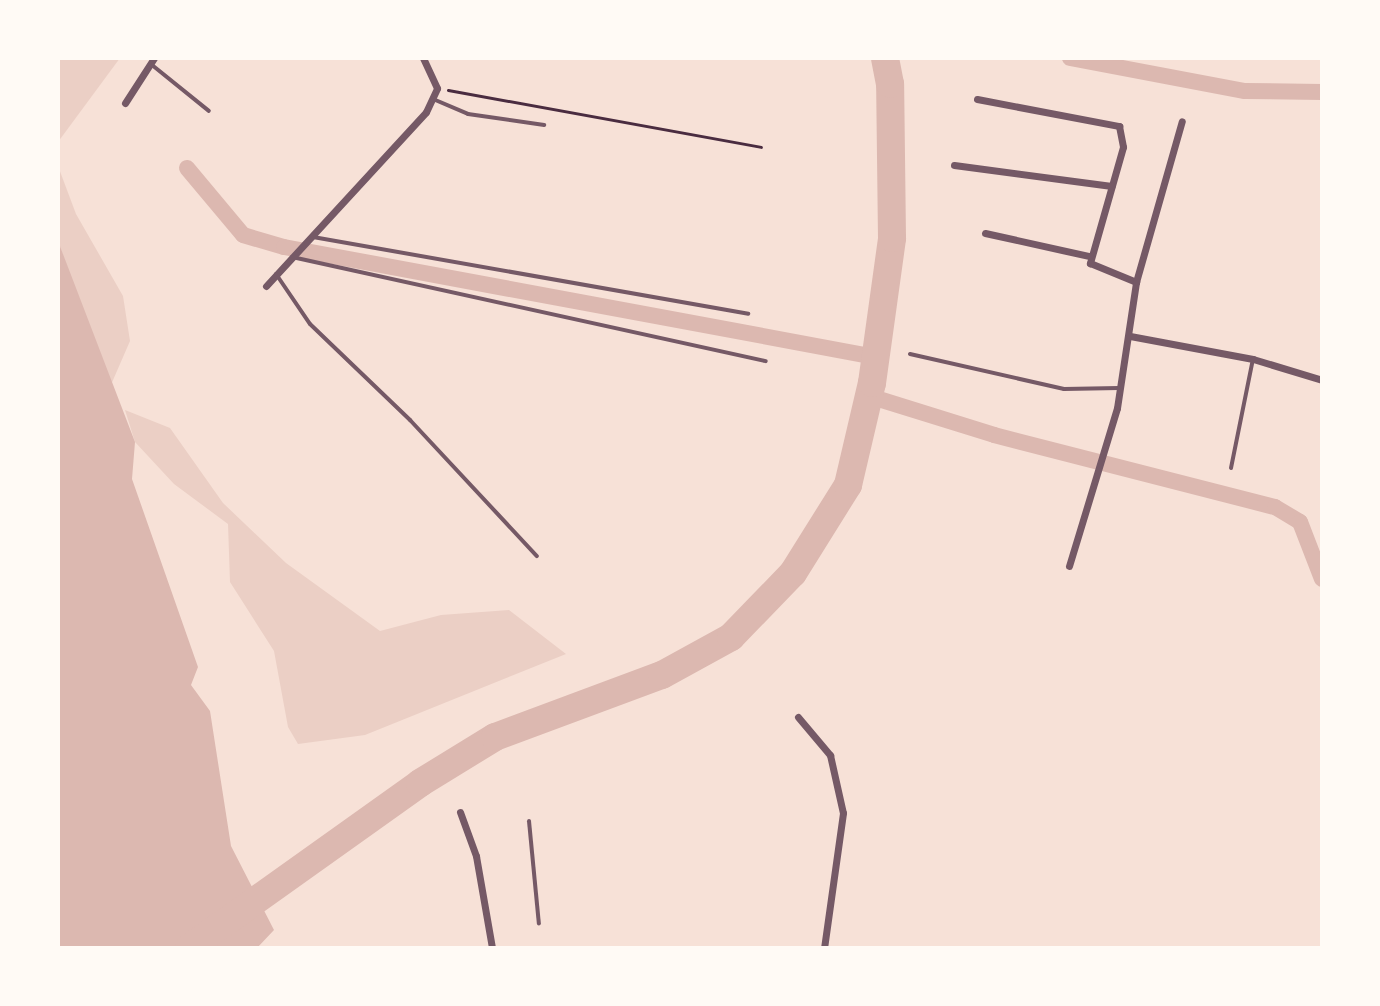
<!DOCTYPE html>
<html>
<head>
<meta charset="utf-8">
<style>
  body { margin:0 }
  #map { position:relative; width:1380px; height:1006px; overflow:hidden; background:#f7e1d7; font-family:Mulish,sans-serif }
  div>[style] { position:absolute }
  .green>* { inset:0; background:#ebcfc5 }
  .water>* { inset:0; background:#dcb8b0 }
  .canal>* { height:16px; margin:-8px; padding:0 8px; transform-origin:8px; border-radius:8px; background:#dcb8b0 }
  .river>* { height:28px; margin:-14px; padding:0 14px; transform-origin:14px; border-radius:14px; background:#dcb8b0 }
  .path>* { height:3px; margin:-1.5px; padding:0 1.5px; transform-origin:1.5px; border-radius:1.5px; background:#4a2c40 }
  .service>* { height:4px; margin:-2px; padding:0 2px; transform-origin:2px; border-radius:2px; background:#755966 }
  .minor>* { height:7px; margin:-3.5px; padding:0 3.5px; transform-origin:3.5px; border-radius:3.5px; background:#755966 }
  span { translate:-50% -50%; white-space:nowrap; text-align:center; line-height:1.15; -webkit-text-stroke:7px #fffaf5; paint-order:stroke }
  .frame { position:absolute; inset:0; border:60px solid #fffaf5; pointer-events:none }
</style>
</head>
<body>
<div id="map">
  <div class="green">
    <div style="clip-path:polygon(58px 58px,120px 58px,58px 142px)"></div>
    <div style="clip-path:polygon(58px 166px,76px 214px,123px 296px,130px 341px,110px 387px,58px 241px)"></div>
    <div style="clip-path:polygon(125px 410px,170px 428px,223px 503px,286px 563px,380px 631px,441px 615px,509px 610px,566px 654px,365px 735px,298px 744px,288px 727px,274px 651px,230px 582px,228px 524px,174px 484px,135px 442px)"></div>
  </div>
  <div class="water">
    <div style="clip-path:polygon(58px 241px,135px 442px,132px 479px,198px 667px,191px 685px,210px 711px,231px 846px,274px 930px,257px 948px,58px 948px)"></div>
  </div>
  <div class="canal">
    <div style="left:1070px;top:58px;width:178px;rotate:10.7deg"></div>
    <div style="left:1245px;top:91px;width:77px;rotate:0.7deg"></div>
    <div style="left:187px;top:168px;width:87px;rotate:50.1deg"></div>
    <div style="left:243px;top:235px;width:43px;rotate:16.3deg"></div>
    <div style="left:284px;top:247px;width:602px;rotate:10.53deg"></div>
    <div style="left:869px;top:396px;width:131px;rotate:17.3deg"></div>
    <div style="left:994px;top:435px;width:290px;rotate:14.4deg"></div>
    <div style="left:1275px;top:507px;width:29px;rotate:31deg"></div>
    <div style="left:1300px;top:522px;width:61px;rotate:68.9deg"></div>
  </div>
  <div class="river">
    <div style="left:189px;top:948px;width:284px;rotate:-35.5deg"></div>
    <div style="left:420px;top:783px;width:88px;rotate:-31.5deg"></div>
    <div style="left:495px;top:737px;width:178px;rotate:-20.4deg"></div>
    <div style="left:662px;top:675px;width:79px;rotate:-28.8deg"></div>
    <div style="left:731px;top:637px;width:89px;rotate:-45.9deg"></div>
    <div style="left:793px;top:573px;width:104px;rotate:-58deg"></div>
    <div style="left:848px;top:485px;width:105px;rotate:-76.8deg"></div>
    <div style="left:872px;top:383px;width:146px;rotate:-82.1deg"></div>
    <div style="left:892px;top:238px;width:154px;rotate:-90.7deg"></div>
    <div style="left:890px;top:84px;width:26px;rotate:-101deg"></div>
  </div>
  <div class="path">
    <div style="left:448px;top:90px;width:318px;rotate:10.3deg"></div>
  </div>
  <div class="service">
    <div style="left:152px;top:65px;width:73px;rotate:38.9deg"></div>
    <div style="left:433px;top:99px;width:38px;rotate:23deg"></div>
    <div style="left:468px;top:114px;width:77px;rotate:8.2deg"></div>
    <div style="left:313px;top:237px;width:442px;rotate:10deg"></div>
    <div style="left:292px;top:257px;width:485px;rotate:12.4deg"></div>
    <div style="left:276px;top:274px;width:60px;rotate:55.8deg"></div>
    <div style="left:310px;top:324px;width:139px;rotate:43.8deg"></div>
    <div style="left:410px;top:420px;width:186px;rotate:47deg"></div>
    <div style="left:910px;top:354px;width:158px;rotate:12.8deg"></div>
    <div style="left:1064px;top:389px;width:55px;rotate:-1deg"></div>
    <div style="left:1231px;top:468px;width:111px;rotate:-78.6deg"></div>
    <div style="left:529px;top:821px;width:103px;rotate:84.5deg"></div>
  </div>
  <div class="minor">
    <div style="left:977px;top:99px;width:145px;rotate:10.8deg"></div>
    <div style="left:1119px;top:126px;width:21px;rotate:79deg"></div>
    <div style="left:1123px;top:147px;width:121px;rotate:105.9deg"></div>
    <div style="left:1090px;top:263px;width:50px;rotate:22.4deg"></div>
    <div style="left:125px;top:103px;width:54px;rotate:-57.2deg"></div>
    <div style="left:954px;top:165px;width:159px;rotate:7.6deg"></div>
    <div style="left:985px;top:233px;width:107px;rotate:12.5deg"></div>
    <div style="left:266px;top:286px;width:236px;rotate:-47.4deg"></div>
    <div style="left:426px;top:112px;width:26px;rotate:-65deg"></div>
    <div style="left:437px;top:88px;width:33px;rotate:-115deg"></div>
    <div style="left:1130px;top:336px;width:125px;rotate:10.6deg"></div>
    <div style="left:1253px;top:359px;width:72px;rotate:16.9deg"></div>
    <div style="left:1069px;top:566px;width:165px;rotate:-73.1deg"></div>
    <div style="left:1117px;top:408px;width:127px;rotate:-81.4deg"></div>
    <div style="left:1136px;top:282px;width:167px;rotate:-74.1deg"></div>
    <div style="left:798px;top:717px;width:50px;rotate:49.9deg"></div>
    <div style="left:830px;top:755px;width:59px;rotate:77.4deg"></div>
    <div style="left:843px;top:813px;width:136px;rotate:98deg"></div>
    <div style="left:460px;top:812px;width:47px;rotate:70deg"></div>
    <div style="left:476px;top:856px;width:93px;rotate:80.1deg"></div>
  </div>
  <div class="frame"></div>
</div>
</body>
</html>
